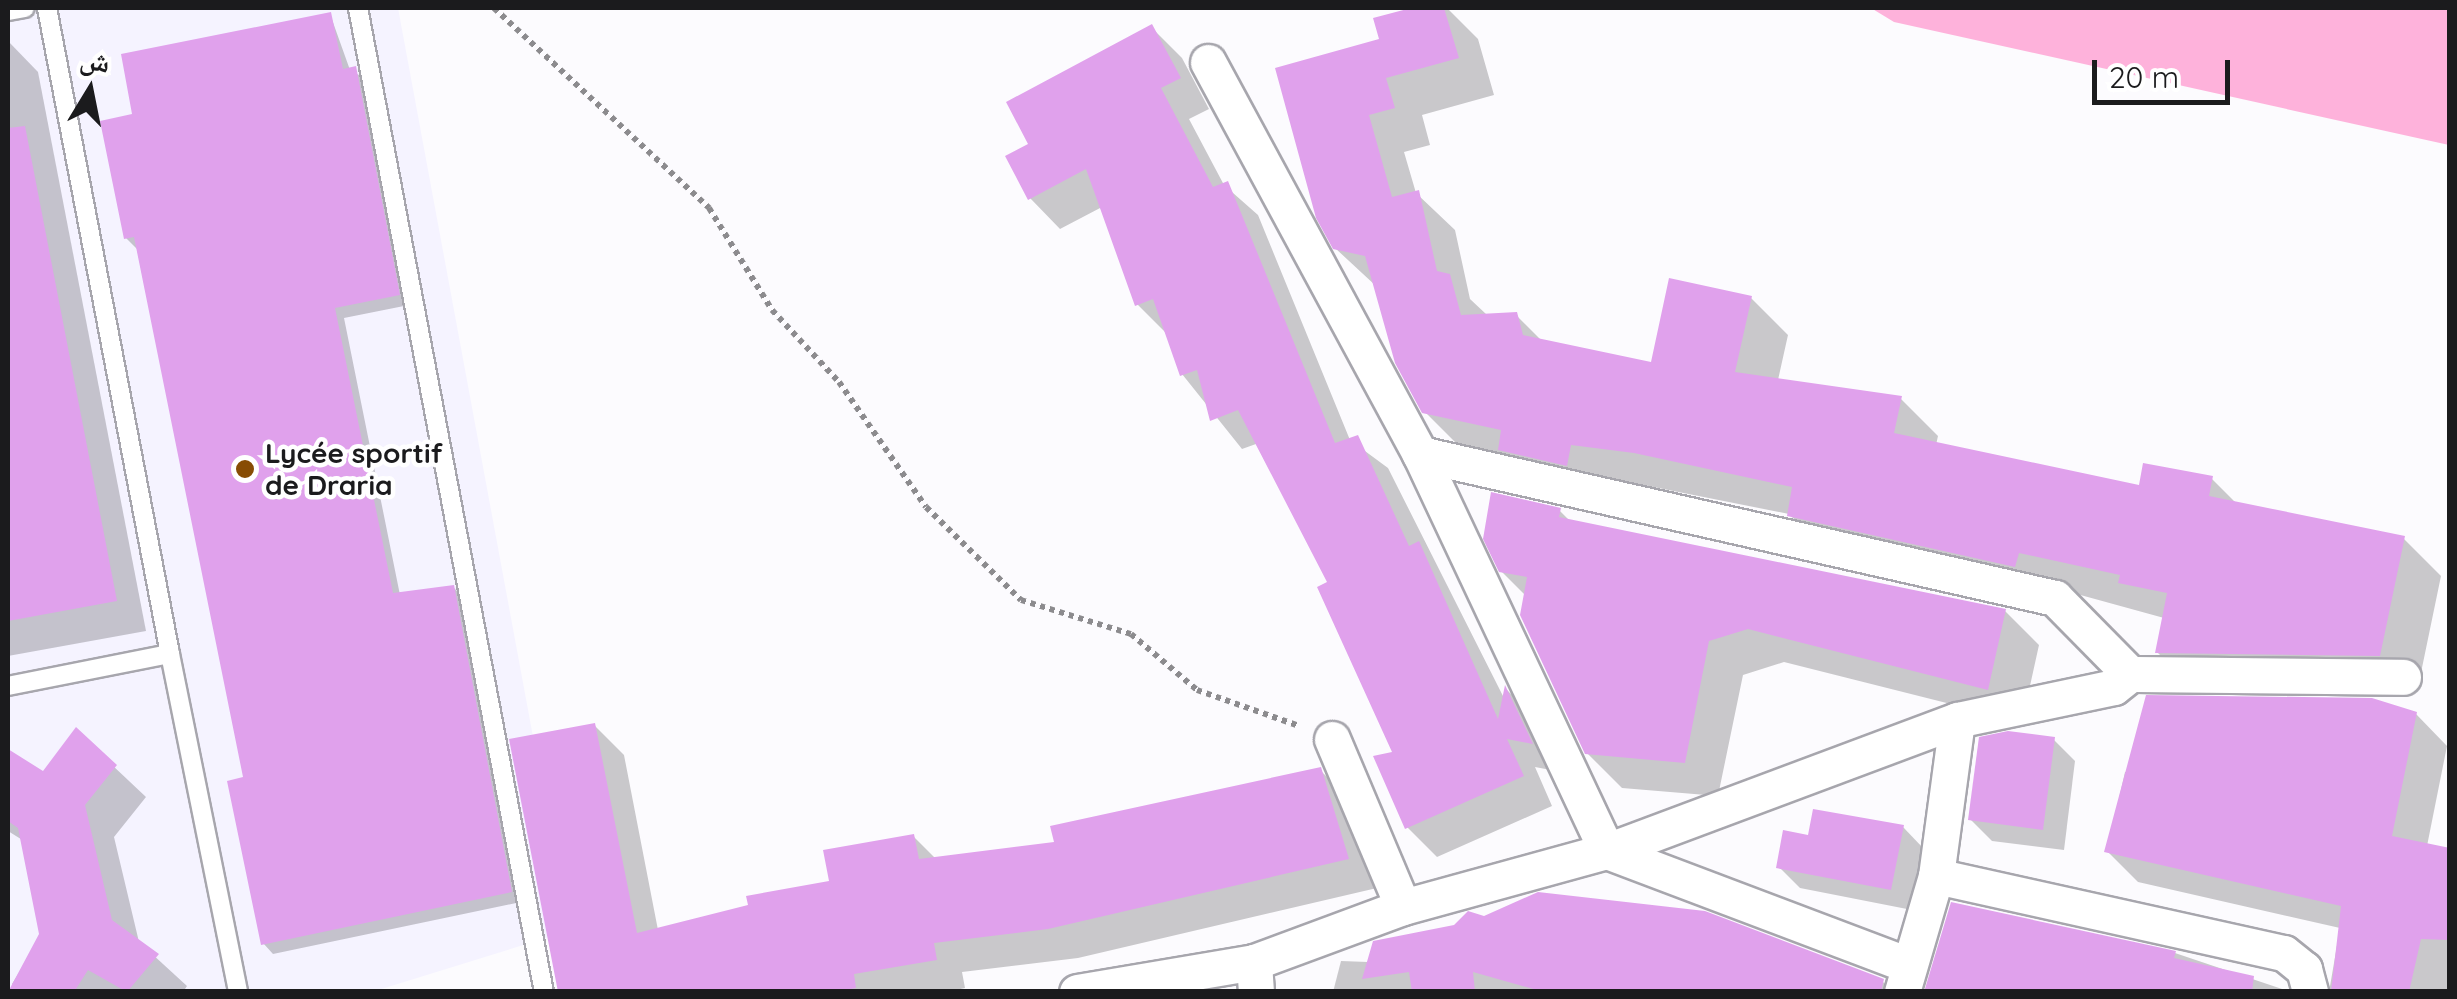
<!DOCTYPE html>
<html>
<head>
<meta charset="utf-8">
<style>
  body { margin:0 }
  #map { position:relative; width:2457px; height:999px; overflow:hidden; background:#fcfbfe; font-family:Quicksand,"Noto Naskh Arabic",sans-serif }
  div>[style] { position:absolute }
  .built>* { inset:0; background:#f5f3ff }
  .green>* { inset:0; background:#feb2db }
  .shadow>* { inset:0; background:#0003 }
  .building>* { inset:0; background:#e0a1ec }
  .path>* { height:6px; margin-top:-3px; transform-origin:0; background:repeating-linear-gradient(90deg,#8c8b8e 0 5px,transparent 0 10px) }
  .roads { filter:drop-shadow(2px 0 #a7a6ad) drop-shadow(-2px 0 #a7a6ad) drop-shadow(0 2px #a7a6ad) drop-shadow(0 -2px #a7a6ad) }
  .lane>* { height:18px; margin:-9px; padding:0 9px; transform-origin:9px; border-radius:9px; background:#fff }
  .street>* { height:35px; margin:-17.5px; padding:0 17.5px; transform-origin:17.5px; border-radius:17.5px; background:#fff }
  .dots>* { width:28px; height:28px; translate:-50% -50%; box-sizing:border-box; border:5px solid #fff; border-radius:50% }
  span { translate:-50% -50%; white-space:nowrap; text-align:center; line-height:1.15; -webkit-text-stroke:9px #fff; paint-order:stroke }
  .poi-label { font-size:28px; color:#1b1b1d; font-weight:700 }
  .left { translate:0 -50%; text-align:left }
  .frame { position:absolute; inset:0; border:10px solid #1b1b1d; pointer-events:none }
  .north { position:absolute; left:40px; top:40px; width:100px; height:100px; -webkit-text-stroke:8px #fff; paint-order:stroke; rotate:10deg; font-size:28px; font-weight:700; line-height:40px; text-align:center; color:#1b1b1d }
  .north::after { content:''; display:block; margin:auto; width:35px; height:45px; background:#1b1b1d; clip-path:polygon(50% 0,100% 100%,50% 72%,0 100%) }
  .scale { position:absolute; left:2092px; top:60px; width:138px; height:45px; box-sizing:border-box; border:5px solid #1b1b1d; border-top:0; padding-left:12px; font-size:30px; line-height:35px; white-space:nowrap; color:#1b1b1d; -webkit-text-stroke:8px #fff; paint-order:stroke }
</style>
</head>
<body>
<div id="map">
  <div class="built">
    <div style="clip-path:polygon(8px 8px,398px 8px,569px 931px,375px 991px,8px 991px)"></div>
  </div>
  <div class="green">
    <div style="clip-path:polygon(1871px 8px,2449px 8px,2449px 145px,1894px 22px)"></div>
  </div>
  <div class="shadow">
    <div style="clip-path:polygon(1420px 8px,1447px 8px,1478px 39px,1494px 95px,1422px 115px,1430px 145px,1404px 152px,1416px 193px,1455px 230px,1470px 299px,1486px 314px,1516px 315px,1543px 342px,1653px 365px,1751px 298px,1788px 335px,1778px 380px,1901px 399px,1938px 436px,1936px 445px,2141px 488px,2212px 479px,2237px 504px,2404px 539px,2441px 576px,2417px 692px,2194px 689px,2157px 652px,2164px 618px,2055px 588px,1827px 552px,1789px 514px,1462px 449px,1424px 411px,1376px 286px,1335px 248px,1382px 41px,1376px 20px)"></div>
    <div style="clip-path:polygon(330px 14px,350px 70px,366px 79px,409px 305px,344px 318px,400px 595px,453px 587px,464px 598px,521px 902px,273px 954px,263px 943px,246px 779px,137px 249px,126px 238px,135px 116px)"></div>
    <div style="clip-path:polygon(1152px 28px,1182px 58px,1209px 109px,1189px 119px,1224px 185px,1258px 215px,1350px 440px,1388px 468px,1505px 700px,1507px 690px,1535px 718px,1561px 772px,1535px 767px,1552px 806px,1437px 857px,1407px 827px,1396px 754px,1330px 584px,1256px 444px,1242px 449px,1182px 374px,1169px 336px,1137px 304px,1102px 207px,1060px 229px,1030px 198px,1031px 145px)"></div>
    <div style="clip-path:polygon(8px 41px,38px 72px,146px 631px,8px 656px)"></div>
    <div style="clip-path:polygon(1559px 510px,1571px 522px,2005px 611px,2039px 645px,2022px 722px,1784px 662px,1743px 675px,1718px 796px,1622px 788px,1587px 753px,1526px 596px,1501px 571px)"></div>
    <div style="clip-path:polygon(2416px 714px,2447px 746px,2427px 846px,2450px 850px,2450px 992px,2329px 992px,2340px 928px,2138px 882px,2107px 851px,2125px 772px)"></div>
    <div style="clip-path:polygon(594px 725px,624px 755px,658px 930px,832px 883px,914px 837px,936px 859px,1057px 844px,1320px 770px,1350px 800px,1377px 888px,1078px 958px,962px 972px,965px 988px,947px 992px,562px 992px)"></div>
    <div style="clip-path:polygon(76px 731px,146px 797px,114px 837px,139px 942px,187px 986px,183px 992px,20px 992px,12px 984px,42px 935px,24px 841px,8px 831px,8px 752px,43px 774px)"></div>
    <div style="clip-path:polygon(2054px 740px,2075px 761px,2064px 850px,1992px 841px,1971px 820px)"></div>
    <div style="clip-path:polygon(1903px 827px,1924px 849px,1912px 910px,1800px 888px,1779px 867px,1810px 838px)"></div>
    <div style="clip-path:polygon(2175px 953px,2291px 992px,1927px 992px)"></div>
    <div style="clip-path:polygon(1341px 961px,1882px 981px,1893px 992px,1333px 992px)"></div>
  </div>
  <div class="building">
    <div style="clip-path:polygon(1411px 8px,1444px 8px,1459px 58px,1386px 78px,1395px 108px,1369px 115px,1392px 197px,1419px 190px,1437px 271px,1450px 274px,1461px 315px,1517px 312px,1523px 335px,1651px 362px,1669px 278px,1752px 296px,1735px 372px,1902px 396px,1894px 433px,2139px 485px,2143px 463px,2213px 476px,2209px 496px,2405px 536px,2380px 656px,2155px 653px,2167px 593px,2118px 583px,2120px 575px,2019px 553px,2015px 567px,1787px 516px,1792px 487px,1634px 453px,1571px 445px,1567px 466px,1498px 450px,1501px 430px,1422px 413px,1395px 363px,1365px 256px,1333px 249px,1316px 218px,1275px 68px,1379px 39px,1373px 18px)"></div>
    <div style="clip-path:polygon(331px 12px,343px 69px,356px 66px,400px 295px,335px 308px,393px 593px,454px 585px,512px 892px,261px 945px,227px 781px,243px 777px,134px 237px,124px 239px,100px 121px,132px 114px,121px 54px)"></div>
    <div style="clip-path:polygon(1152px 24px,1181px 78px,1161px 88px,1213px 187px,1228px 181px,1335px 443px,1358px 435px,1409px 546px,1419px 541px,1498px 719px,1505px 685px,1533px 744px,1507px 739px,1524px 776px,1405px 829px,1373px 756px,1392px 752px,1317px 587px,1327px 582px,1238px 410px,1210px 421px,1197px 370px,1180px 376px,1153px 299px,1135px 306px,1086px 169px,1028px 200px,1005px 156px,1028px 144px,1006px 102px)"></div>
    <div style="clip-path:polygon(25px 126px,117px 601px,8px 621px,8px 128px)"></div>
    <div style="clip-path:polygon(1491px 492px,1561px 508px,1559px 517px,2006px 609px,1988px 690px,1748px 629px,1709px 641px,1685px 763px,1585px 754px,1520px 615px,1527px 577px,1499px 572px,1483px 539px)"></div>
    <div style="clip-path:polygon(2146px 695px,2372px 698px,2417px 712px,2392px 836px,2450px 848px,2450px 940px,2421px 939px,2409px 992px,2331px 992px,2341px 906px,2104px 852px)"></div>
    <div style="clip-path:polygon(595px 723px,637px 933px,748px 905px,746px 896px,829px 881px,823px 850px,914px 834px,919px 859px,1054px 842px,1050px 826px,1321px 767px,1349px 859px,1048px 929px,934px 943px,937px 960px,854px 974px,856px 988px,833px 992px,558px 992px,509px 739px)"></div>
    <div style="clip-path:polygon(76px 727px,117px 765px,85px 805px,112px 920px,159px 954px,127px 992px,88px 970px,74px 992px,8px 992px,39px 934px,18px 828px,8px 821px,8px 749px,43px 771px)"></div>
    <div style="clip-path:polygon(2008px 731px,2055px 737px,2043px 830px,1968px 820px,1979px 737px)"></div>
    <div style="clip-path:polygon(1813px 809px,1904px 825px,1891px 890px,1776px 868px,1783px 830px,1808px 835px)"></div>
    <div style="clip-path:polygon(1538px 892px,1705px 911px,1884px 979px,1881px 992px,1544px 992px,1473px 972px,1475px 992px,1412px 992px,1409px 972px,1362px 979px,1373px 941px,1454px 925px,1468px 911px,1484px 916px)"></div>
    <div style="clip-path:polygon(1951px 902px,2176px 951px,2174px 958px,2254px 976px,2252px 992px,1924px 992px)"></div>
  </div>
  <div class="path">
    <div style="left:494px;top:8px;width:294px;rotate:42.9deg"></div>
    <div style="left:709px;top:208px;width:120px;rotate:58.3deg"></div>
    <div style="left:772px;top:310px;width:98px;rotate:47.1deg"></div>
    <div style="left:839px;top:382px;width:152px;rotate:55.2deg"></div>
    <div style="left:926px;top:507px;width:133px;rotate:44.4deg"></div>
    <div style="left:1021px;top:600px;width:115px;rotate:17.2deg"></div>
    <div style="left:1131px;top:634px;width:87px;rotate:40.3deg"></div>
    <div style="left:1197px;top:690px;width:108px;rotate:19.4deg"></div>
  </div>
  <div class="roads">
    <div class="lane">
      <div style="left:358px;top:8px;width:1001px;rotate:79.3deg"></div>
      <div style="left:8px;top:11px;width:17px;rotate:-10deg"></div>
      <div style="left:170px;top:654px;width:345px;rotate:78.6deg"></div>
      <div style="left:8px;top:686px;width:165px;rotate:-11.2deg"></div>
      <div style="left:170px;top:654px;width:658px;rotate:-100.78deg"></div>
    </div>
    <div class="street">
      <div style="left:1208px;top:62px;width:446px;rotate:61.6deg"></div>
      <div style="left:1420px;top:454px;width:439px;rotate:64.8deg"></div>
      <div style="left:1607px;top:851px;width:322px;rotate:20.7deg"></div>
      <div style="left:1420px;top:454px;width:651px;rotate:12.78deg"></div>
      <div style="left:2055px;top:598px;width:107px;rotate:45.4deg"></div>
      <div style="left:1332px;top:739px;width:182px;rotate:67.1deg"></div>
      <div style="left:1936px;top:876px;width:356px;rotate:12.5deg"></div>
      <div style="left:2284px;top:953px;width:26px;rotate:39deg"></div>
      <div style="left:2304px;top:969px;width:24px;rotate:75deg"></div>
      <div style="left:1077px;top:992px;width:180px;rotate:-9.6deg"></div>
      <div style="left:1256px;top:992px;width:30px;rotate:-94deg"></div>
      <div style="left:1254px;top:962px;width:159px;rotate:-20.3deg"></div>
      <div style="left:1403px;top:907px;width:212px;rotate:-15.4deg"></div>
      <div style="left:1607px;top:851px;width:374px;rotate:-20.5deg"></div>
      <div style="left:1957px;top:720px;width:160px;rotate:-11.9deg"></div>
      <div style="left:2114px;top:687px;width:21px;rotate:-39deg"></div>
      <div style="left:2130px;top:674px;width:273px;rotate:0.6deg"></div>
      <div style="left:1902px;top:992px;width:121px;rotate:-73.7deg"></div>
      <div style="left:1936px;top:876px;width:157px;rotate:-82.3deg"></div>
    </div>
  </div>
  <div class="dots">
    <div style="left:245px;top:469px;background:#874c04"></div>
  </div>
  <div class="poi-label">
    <span class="left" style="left:265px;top:469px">Lycée sportif<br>de Draria</span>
  </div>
  <div class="frame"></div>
  <div class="north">ش</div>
  <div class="scale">20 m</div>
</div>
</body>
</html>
